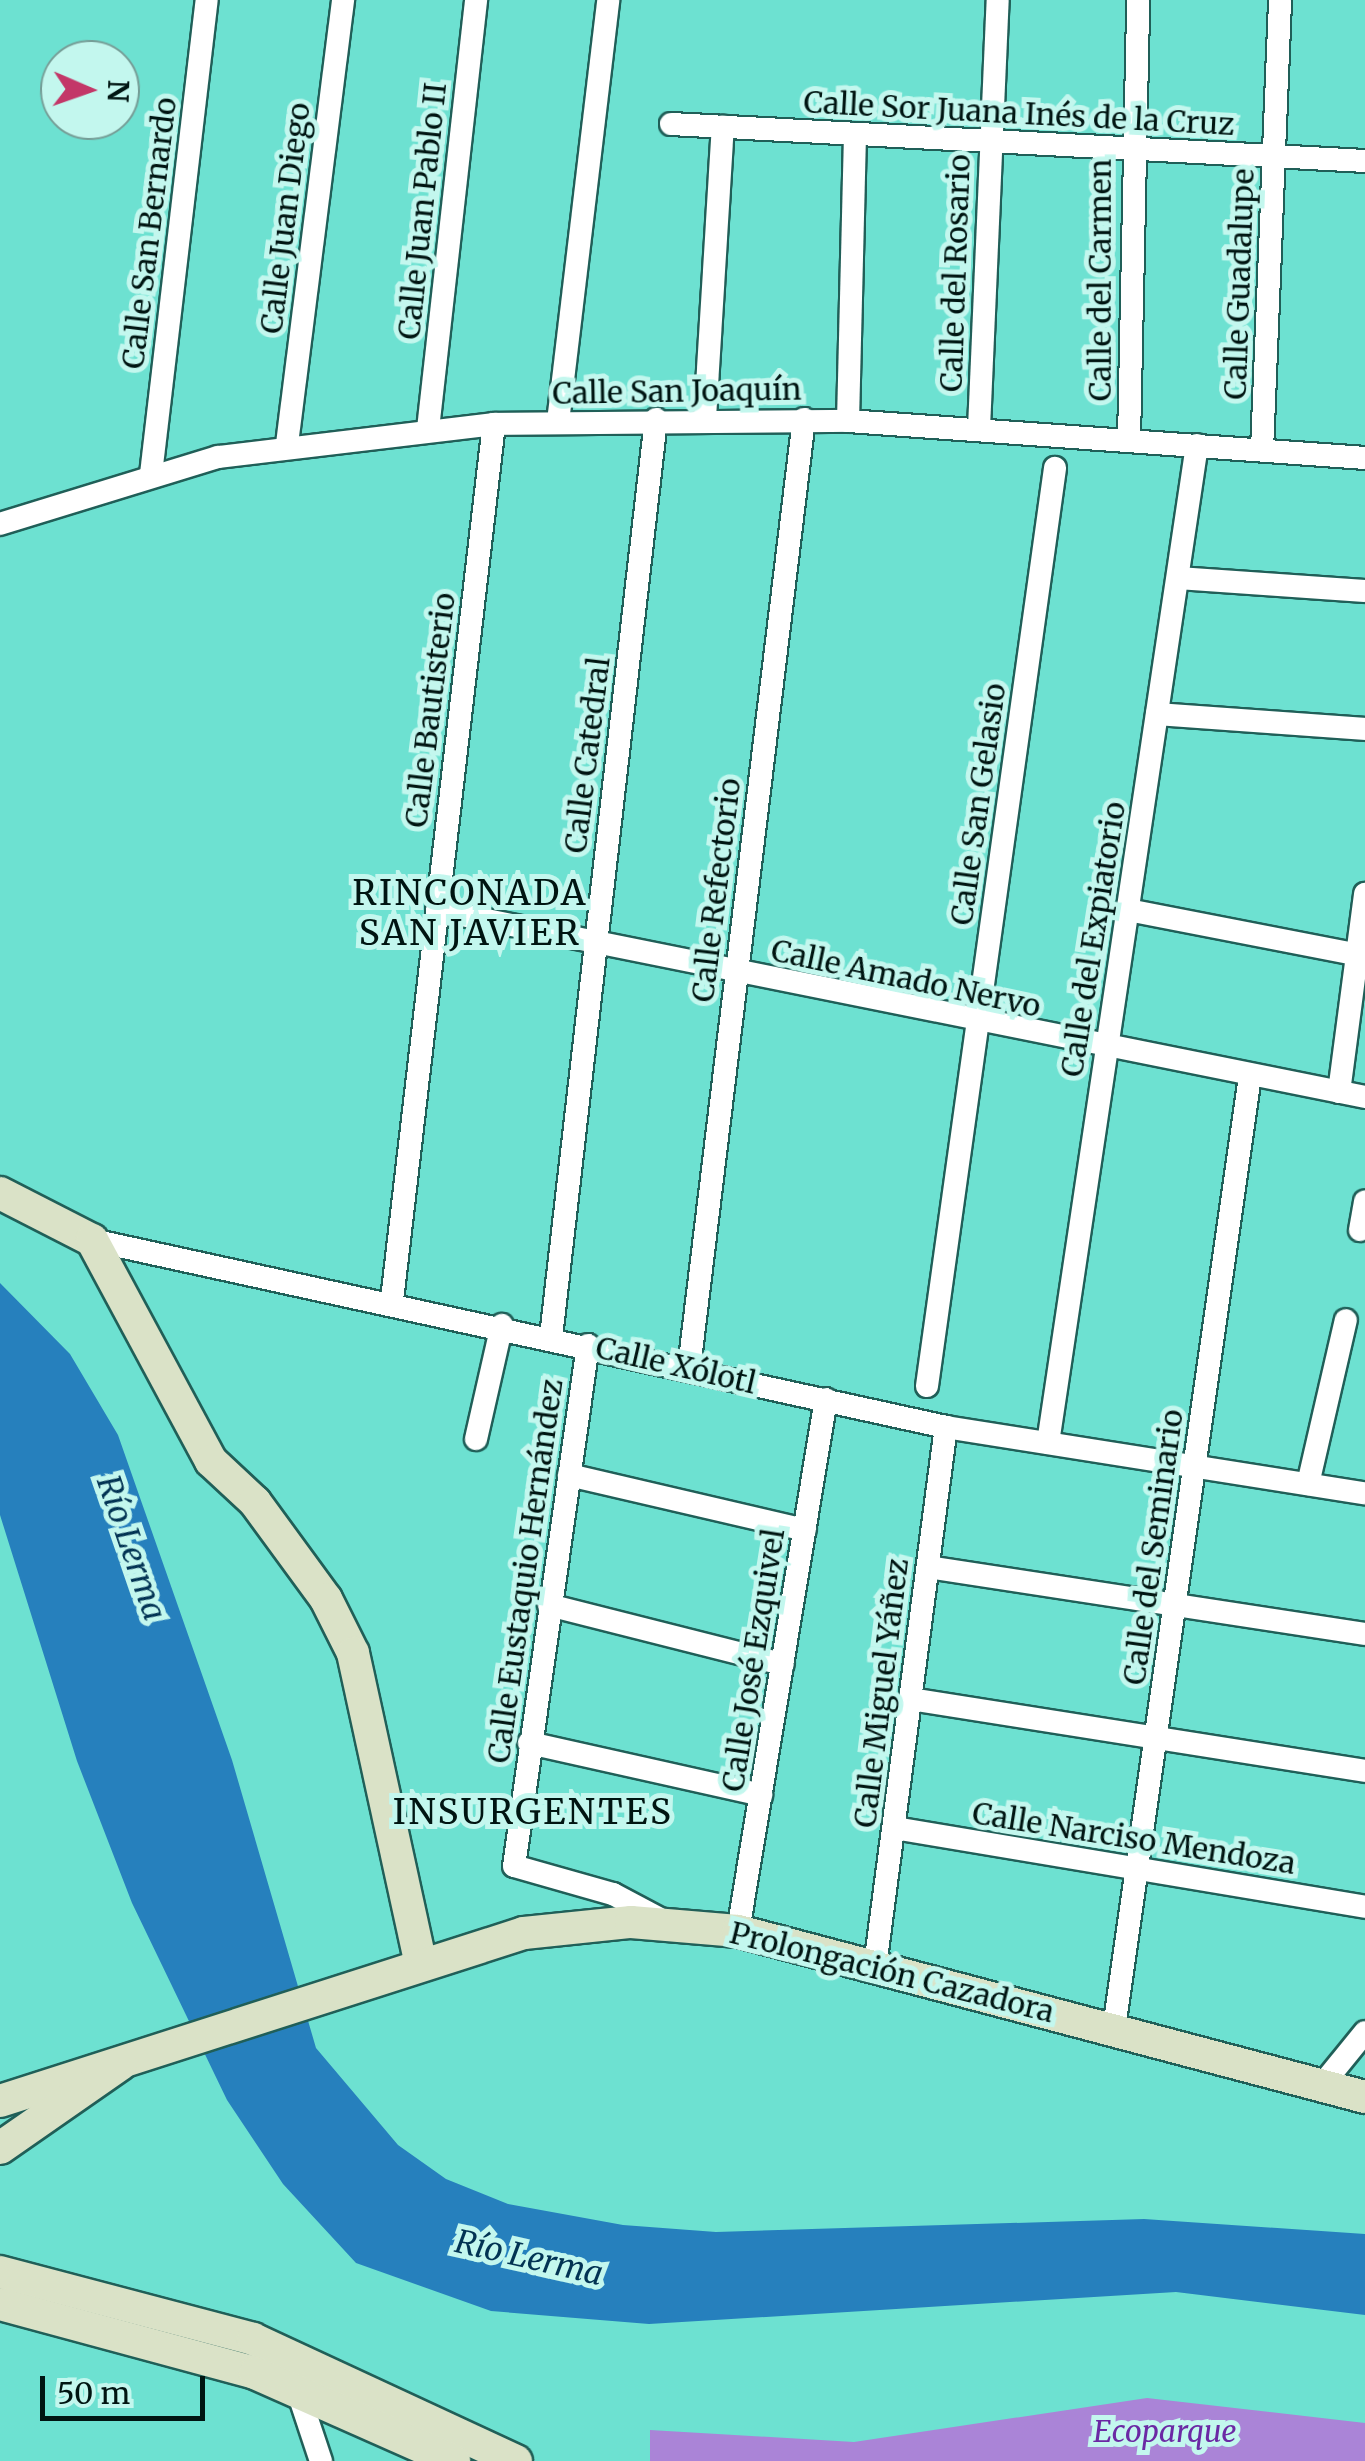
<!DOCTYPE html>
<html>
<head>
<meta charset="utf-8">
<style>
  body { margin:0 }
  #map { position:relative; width:1365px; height:2461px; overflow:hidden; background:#6de1d1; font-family:Merriweather,serif }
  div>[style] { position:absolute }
  .green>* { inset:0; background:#aa84d7 }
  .water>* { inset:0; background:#2680bd }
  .roads { filter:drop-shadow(2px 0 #205f58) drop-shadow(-2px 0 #205f58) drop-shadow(0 2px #205f58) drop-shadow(0 -2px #205f58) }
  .street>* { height:22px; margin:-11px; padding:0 11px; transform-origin:11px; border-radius:11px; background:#fff }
  .secondary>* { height:32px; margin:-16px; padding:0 16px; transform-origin:16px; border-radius:16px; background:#dae2c7 }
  span { translate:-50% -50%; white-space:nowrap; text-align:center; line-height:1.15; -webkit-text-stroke:10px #c3f7ee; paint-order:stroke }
  .street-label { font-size:30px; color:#001512 }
  .park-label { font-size:30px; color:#6b29a4; font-style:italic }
  .water-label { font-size:32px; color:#023353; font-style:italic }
  .quarter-label { font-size:35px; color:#001512; letter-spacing:2.5px }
  .north { position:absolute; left:40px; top:40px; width:100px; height:100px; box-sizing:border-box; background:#c3f7ee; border:2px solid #759d96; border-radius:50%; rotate:92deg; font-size:28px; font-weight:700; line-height:40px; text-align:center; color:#001512 }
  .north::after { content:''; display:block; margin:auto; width:35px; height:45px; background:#c33768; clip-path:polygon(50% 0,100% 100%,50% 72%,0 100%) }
  .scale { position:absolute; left:40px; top:2376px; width:165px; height:45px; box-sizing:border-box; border:5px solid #001512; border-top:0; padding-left:12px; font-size:30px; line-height:35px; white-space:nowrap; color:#001512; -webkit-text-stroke:8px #c3f7ee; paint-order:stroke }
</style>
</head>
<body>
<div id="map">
  <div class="green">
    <div style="clip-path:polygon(1147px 2398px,1365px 2423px,1365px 2461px,650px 2461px,650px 2430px,854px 2442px)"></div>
  </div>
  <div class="water">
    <div style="clip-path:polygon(0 1283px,70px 1354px,118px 1435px,232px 1760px,316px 2048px,398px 2145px,446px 2179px,508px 2204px,623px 2225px,716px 2232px,1144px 2219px,1365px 2234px,1365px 2315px,1176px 2292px,649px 2324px,491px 2311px,356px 2263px,283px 2184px,227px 2100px,132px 1903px,77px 1761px,0 1515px)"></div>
  </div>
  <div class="roads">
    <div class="street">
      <div style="left:671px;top:124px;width:695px;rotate:3.05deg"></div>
      <div style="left:705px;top:418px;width:292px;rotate:-86.5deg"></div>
      <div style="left:848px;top:421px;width:287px;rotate:-88.6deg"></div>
      <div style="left:558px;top:422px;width:425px;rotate:-83.2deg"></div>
      <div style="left:979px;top:428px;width:428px;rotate:-87.5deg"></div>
      <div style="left:428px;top:429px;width:432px;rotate:-83.6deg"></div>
      <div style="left:1129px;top:440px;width:440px;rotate:-88.8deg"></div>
      <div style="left:287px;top:444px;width:448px;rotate:-82.8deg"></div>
      <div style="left:1262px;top:450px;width:450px;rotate:-87.7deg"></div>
      <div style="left:151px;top:474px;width:477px;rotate:-83.3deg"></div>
      <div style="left:0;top:524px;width:228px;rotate:-17.1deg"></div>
      <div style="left:218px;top:457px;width:278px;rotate:-6.8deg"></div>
      <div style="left:494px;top:424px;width:354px;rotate:-0.5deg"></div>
      <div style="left:848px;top:421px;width:518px;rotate:4.09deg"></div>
      <div style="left:1178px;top:578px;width:187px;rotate:4deg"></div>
      <div style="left:1157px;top:714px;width:209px;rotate:4.1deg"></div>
      <div style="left:437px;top:910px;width:947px;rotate:11.39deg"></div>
      <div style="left:1128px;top:910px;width:241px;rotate:11deg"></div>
      <div style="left:1339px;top:1092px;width:200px;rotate:-82.5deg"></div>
      <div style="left:1360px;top:1230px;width:29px;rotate:-80deg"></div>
      <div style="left:92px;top:1240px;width:874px;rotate:12.35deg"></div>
      <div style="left:946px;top:1427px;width:424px;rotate:9deg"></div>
      <div style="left:392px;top:1300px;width:882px;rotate:-83.36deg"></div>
      <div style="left:551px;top:1337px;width:924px;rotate:-83.47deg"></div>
      <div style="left:588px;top:1345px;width:526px;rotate:98.08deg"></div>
      <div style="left:514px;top:1866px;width:103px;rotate:15.8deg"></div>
      <div style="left:613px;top:1894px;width:55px;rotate:28deg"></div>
      <div style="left:689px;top:1368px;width:956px;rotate:-83.09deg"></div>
      <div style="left:927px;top:1386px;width:927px;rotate:-82.06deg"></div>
      <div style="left:476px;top:1439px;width:117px;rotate:-77.2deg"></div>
      <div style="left:1048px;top:1443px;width:1009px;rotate:-81.51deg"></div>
      <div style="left:569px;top:1475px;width:242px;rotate:13.1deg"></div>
      <div style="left:1308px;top:1484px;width:168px;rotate:-77deg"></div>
      <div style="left:928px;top:1567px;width:442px;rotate:8.7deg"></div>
      <div style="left:549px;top:1605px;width:241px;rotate:14.2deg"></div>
      <div style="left:911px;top:1699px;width:460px;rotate:9deg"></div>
      <div style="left:529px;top:1743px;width:238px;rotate:12.6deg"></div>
      <div style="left:894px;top:1828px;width:478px;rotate:9.5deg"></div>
      <div style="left:738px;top:1931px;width:539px;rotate:-80.61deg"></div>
      <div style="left:875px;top:1966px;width:544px;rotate:-82.5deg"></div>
      <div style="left:1114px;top:2028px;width:962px;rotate:-81.87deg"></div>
      <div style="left:1322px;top:2085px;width:68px;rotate:-50.9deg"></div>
      <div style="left:297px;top:2389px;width:76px;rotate:71.6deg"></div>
    </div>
    <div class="secondary">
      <div style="left:0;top:1193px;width:103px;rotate:27.1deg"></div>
      <div style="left:92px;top:1240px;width:251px;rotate:61.7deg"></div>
      <div style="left:211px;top:1461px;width:60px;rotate:43deg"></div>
      <div style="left:255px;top:1502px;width:120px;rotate:53.8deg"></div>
      <div style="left:326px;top:1599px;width:60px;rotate:63.4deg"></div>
      <div style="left:353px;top:1653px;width:318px;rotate:77.7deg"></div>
      <div style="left:0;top:2101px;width:550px;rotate:-17.78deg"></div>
      <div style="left:524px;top:1933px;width:108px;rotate:-5.9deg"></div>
      <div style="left:631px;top:1922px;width:107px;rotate:4.8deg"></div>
      <div style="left:738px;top:1931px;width:649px;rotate:14.83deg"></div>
      <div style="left:0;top:2148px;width:147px;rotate:-34.8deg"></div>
      <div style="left:0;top:2272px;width:262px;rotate:14.8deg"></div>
      <div style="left:253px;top:2339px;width:290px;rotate:24.9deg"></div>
      <div style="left:0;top:2304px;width:264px;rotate:15.1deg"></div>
      <div style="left:255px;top:2373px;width:218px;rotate:23.9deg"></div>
    </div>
  </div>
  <div class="street-label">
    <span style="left:1019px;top:113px;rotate:3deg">Calle Sor Juana Inés de la Cruz</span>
    <span style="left:422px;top:211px;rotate:-84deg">Calle Juan Pablo II</span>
    <span style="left:285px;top:218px;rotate:-83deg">Calle Juan Diego</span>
    <span style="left:149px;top:233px;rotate:-83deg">Calle San Bernardo</span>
    <span style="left:955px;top:273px;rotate:-88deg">Calle del Rosario</span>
    <span style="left:1100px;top:280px;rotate:-90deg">Calle del Carmen</span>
    <span style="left:1239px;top:284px;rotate:-88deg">Calle Guadalupe</span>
    <span style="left:677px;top:391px;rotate:-1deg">Calle San Joaquín</span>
    <span style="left:430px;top:710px;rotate:-83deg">Calle Bautisterio</span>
    <span style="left:587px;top:755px;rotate:-83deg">Calle Catedral</span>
    <span style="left:978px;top:804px;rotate:-82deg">Calle San Gelasio</span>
    <span style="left:716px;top:890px;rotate:-83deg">Calle Refectorio</span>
    <span style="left:1093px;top:939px;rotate:-81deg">Calle del Expiatorio</span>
    <span style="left:906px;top:978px;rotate:12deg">Calle Amado Nervo</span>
    <span style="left:676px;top:1365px;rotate:13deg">Calle Xólotl</span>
    <span style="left:1153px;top:1547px;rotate:-82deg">Calle del Seminario</span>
    <span style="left:525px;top:1571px;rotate:-82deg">Calle Eustaquio Hernández</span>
    <span style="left:753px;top:1660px;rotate:-81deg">Calle José Ezquivel</span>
    <span style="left:881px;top:1693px;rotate:-83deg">Calle Miguel Yáñez</span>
    <span style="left:1134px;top:1838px;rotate:9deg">Calle Narciso Mendoza</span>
    <span style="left:892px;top:1972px;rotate:14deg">Prolongación Cazadora</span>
  </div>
  <div class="park-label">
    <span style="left:1165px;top:2431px">Ecoparque</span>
  </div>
  <div class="water-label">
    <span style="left:131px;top:1548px;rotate:71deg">Río Lerma</span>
    <span style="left:529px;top:2258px;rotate:13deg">Río Lerma</span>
  </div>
  <div class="quarter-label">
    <span style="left:470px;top:913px">RINCONADA<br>SAN JAVIER</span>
    <span style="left:533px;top:1812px">INSURGENTES</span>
  </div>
  <div class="north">N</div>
  <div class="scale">50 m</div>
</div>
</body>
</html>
